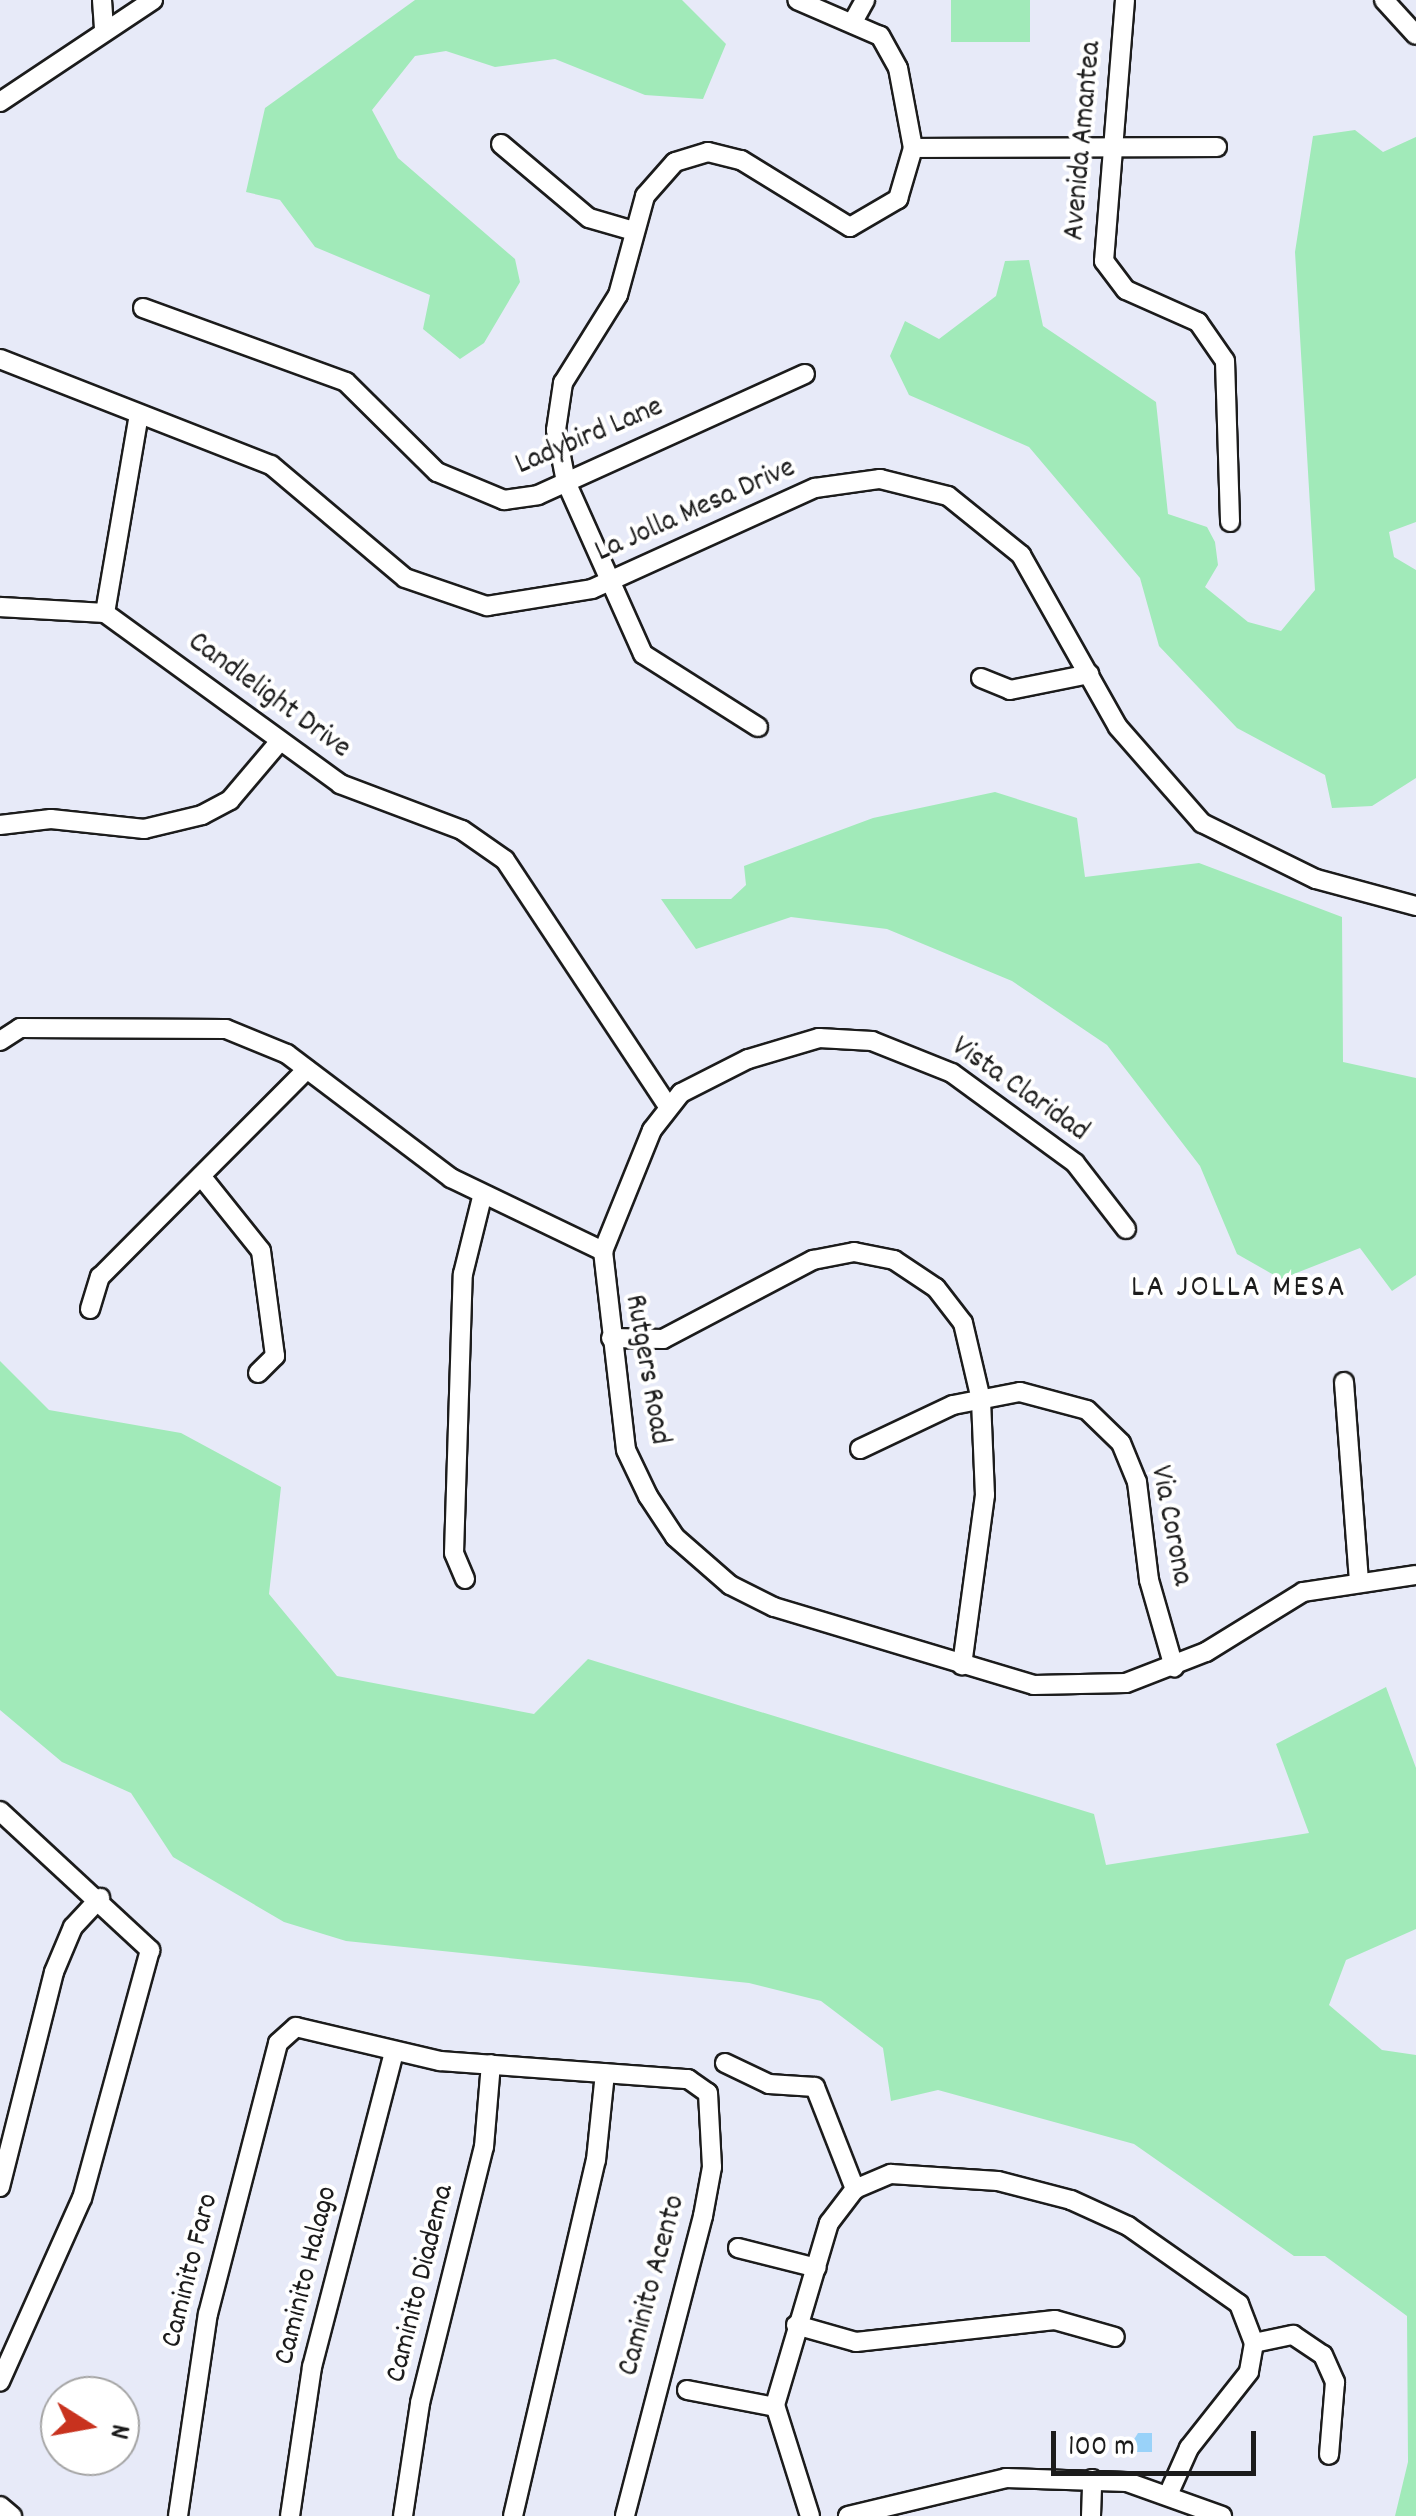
<!DOCTYPE html>
<html>
<head>
<meta charset="utf-8">
<style>
  body { margin:0 }
  #map { position:relative; width:1416px; height:2516px; overflow:hidden; background:#e7eaf8; font-family:Dekko,sans-serif }
  div>[style] { position:absolute }
  .green>* { inset:0; background:#a1eab9; transform-origin:0 0 }
  .water>* { inset:0; background:#99d2f9 }
  .roads { filter:drop-shadow(2px 0 #1c1c1c) drop-shadow(-2px 0 #1c1c1c) drop-shadow(0 2px #1c1c1c) drop-shadow(0 -2px #1c1c1c) }
  .minor>* { height:18px; margin:-9px; padding:0 9px; transform-origin:9px; border-radius:9px; background:#fff }
  span { translate:-50% -50%; white-space:nowrap; text-align:center; line-height:1.15; -webkit-text-stroke:8px #fff; paint-order:stroke }
  .street-label { font-size:30px; color:#1c1c1c }
  .neighbourhood-label { font-size:32px; color:#1c1c1c; letter-spacing:2.5px }
  .north { position:absolute; left:40px; top:2376px; width:100px; height:100px; box-sizing:border-box; background:#fff; border:2px solid #a4a4a4; border-radius:50%; rotate:101deg; font-size:28px; font-weight:700; line-height:40px; text-align:center; color:#1c1c1c }
  .north::after { content:''; display:block; margin:auto; width:35px; height:45px; background:#c8321e; clip-path:polygon(50% 0,100% 100%,50% 72%,0 100%) }
  .scale { position:absolute; left:1051px; top:2431px; width:205px; height:45px; box-sizing:border-box; border:5px solid #1c1c1c; border-top:0; padding-left:12px; font-size:30px; line-height:35px; white-space:nowrap; color:#1c1c1c; -webkit-text-stroke:8px #fff; paint-order:stroke }
</style>
</head>
<body>
<div id="map">
  <div class="green">
    <div style="clip-path:polygon(415px 0,682px 0,726px 44px,703px 99px,645px 95px,555px 59px,495px 67px,446px 51px,415px 56px,372px 110px,398px 158px,515px 259px,520px 282px,484px 343px,460px 359px,423px 329px,430px 295px,315px 247px,280px 200px,246px 192px,265px 108px)"></div>
    <div style="left:951px;top:0;width:79px;height:42px"></div>
    <div style="clip-path:polygon(1355px 130px,1383px 152px,1416px 137px,1416px 522px,1389px 532px,1394px 557px,1416px 570px,1416px 778px,1372px 806px,1332px 808px,1325px 775px,1237px 728px,1159px 646px,1140px 578px,1029px 447px,909px 395px,890px 356px,905px 321px,939px 339px,996px 296px,1005px 261px,1029px 260px,1043px 326px,1156px 402px,1168px 514px,1207px 527px,1215px 542px,1218px 565px,1205px 587px,1248px 622px,1281px 631px,1315px 590px,1295px 252px,1313px 136px)"></div>
    <div style="clip-path:polygon(995px 792px,1077px 818px,1085px 877px,1199px 863px,1342px 917px,1343px 1062px,1416px 1078px,1416px 1275px,1392px 1291px,1360px 1248px,1281px 1279px,1237px 1254px,1200px 1166px,1107px 1045px,1012px 981px,887px 929px,791px 917px,696px 949px,661px 899px,731px 899px,746px 885px,744px 866px,873px 818px)"></div>
    <div style="clip-path:polygon(0 1361px,49px 1410px,181px 1433px,281px 1487px,269px 1594px,337px 1676px,534px 1714px,588px 1659px,1094px 1814px,1106px 1865px,1309px 1833px,1276px 1744px,1386px 1687px,1416px 1768px,1416px 1929px,1346px 1960px,1329px 2005px,1382px 2050px,1416px 2055px,1416px 2516px,1395px 2516px,1408px 2462px,1407px 2316px,1325px 2256px,1294px 2256px,1134px 2144px,938px 2090px,891px 2101px,883px 2048px,821px 2001px,749px 1983px,346px 1941px,284px 1922px,173px 1857px,131px 1793px,62px 1762px,0 1710px)"></div>
  </div>
  <div class="water">
    <div style="clip-path:polygon(1138px 2433px,1152px 2433px,1152px 2452px,1126px 2452px)"></div>
  </div>
  <div class="roads">
    <div class="minor">
      <div style="left:102px;top:0;width:32px;rotate:86deg"></div>
      <div style="left:1125px;top:0;width:262px;rotate:94.6deg"></div>
      <div style="left:1104px;top:261px;width:36px;rotate:53deg"></div>
      <div style="left:1126px;top:290px;width:79px;rotate:24deg"></div>
      <div style="left:1198px;top:322px;width:47px;rotate:55.3deg"></div>
      <div style="left:1225px;top:361px;width:161px;rotate:88.2deg"></div>
      <div style="left:1384px;top:0;width:47px;rotate:47.6deg"></div>
      <div style="left:854px;top:20px;width:23px;rotate:-61deg"></div>
      <div style="left:0;top:102px;width:184px;rotate:-33.7deg"></div>
      <div style="left:501px;top:144px;width:115px;rotate:40.1deg"></div>
      <div style="left:589px;top:218px;width:47px;rotate:16.1deg"></div>
      <div style="left:913px;top:148px;width:304px;rotate:-0.2deg"></div>
      <div style="left:143px;top:308px;width:216px;rotate:20deg"></div>
      <div style="left:346px;top:382px;width:128px;rotate:44.7deg"></div>
      <div style="left:437px;top:472px;width:73px;rotate:22.7deg"></div>
      <div style="left:504px;top:500px;width:34px;rotate:-8deg"></div>
      <div style="left:538px;top:495px;width:293px;rotate:-24.4deg"></div>
      <div style="left:0;top:359px;width:291px;rotate:21.4deg"></div>
      <div style="left:271px;top:465px;width:175px;rotate:40.1deg"></div>
      <div style="left:405px;top:578px;width:87px;rotate:18.9deg"></div>
      <div style="left:487px;top:606px;width:106px;rotate:-9.2deg"></div>
      <div style="left:592px;top:589px;width:245px;rotate:-24.4deg"></div>
      <div style="left:815px;top:488px;width:66px;rotate:-7.9deg"></div>
      <div style="left:880px;top:479px;width:70px;rotate:14deg"></div>
      <div style="left:948px;top:496px;width:94px;rotate:38.9deg"></div>
      <div style="left:1021px;top:555px;width:197px;rotate:60.6deg"></div>
      <div style="left:1118px;top:727px;width:128px;rotate:48.8deg"></div>
      <div style="left:1202px;top:823px;width:127px;rotate:26.2deg"></div>
      <div style="left:1316px;top:879px;width:104px;rotate:15.1deg"></div>
      <div style="left:0;top:607px;width:105px;rotate:3.3deg"></div>
      <div style="left:105px;top:613px;width:291px;rotate:36deg"></div>
      <div style="left:340px;top:784px;width:130px;rotate:20.7deg"></div>
      <div style="left:462px;top:830px;width:52px;rotate:34.9deg"></div>
      <div style="left:505px;top:860px;width:295px;rotate:56.5deg"></div>
      <div style="left:105px;top:613px;width:201px;rotate:-80.3deg"></div>
      <div style="left:981px;top:678px;width:31px;rotate:22deg"></div>
      <div style="left:1010px;top:690px;width:81px;rotate:-11.4deg"></div>
      <div style="left:758px;top:727px;width:136px;rotate:-147.6deg"></div>
      <div style="left:643px;top:654px;width:188px;rotate:-114.1deg"></div>
      <div style="left:566px;top:482px;width:53px;rotate:-100.9deg"></div>
      <div style="left:556px;top:430px;width:48px;rotate:-81.5deg"></div>
      <div style="left:563px;top:383px;width:104px;rotate:-58deg"></div>
      <div style="left:618px;top:295px;width:103px;rotate:-74.7deg"></div>
      <div style="left:645px;top:196px;width:45px;rotate:-48.6deg"></div>
      <div style="left:675px;top:162px;width:34px;rotate:-17deg"></div>
      <div style="left:708px;top:152px;width:34px;rotate:14deg"></div>
      <div style="left:741px;top:160px;width:128px;rotate:31.6deg"></div>
      <div style="left:850px;top:227px;width:56px;rotate:-30.3deg"></div>
      <div style="left:898px;top:199px;width:53px;rotate:-73.6deg"></div>
      <div style="left:913px;top:148px;width:81px;rotate:-100.6deg"></div>
      <div style="left:898px;top:68px;width:37px;rotate:-119deg"></div>
      <div style="left:880px;top:36px;width:90px;rotate:-156.6deg"></div>
      <div style="left:0;top:825px;width:51px;rotate:-6.7deg"></div>
      <div style="left:51px;top:819px;width:94px;rotate:6.1deg"></div>
      <div style="left:144px;top:829px;width:60px;rotate:-13.6deg"></div>
      <div style="left:202px;top:815px;width:32px;rotate:-28deg"></div>
      <div style="left:230px;top:800px;width:77px;rotate:-49.7deg"></div>
      <div style="left:0;top:1041px;width:24px;rotate:-33deg"></div>
      <div style="left:20px;top:1028px;width:206px;rotate:0.3deg"></div>
      <div style="left:226px;top:1029px;width:66px;rotate:22.3deg"></div>
      <div style="left:287px;top:1054px;width:206px;rotate:37.1deg"></div>
      <div style="left:451px;top:1178px;width:169px;rotate:25.7deg"></div>
      <div style="left:201px;top:1176px;width:96px;rotate:51.3deg"></div>
      <div style="left:261px;top:1251px;width:106px;rotate:82.4deg"></div>
      <div style="left:275px;top:1356px;width:24px;rotate:135deg"></div>
      <div style="left:1126px;top:1229px;width:83px;rotate:-127.7deg"></div>
      <div style="left:1075px;top:1163px;width:152px;rotate:-143.8deg"></div>
      <div style="left:952px;top:1073px;width:86px;rotate:-158.2deg"></div>
      <div style="left:872px;top:1041px;width:53px;rotate:-176.8deg"></div>
      <div style="left:819px;top:1038px;width:74px;rotate:163.5deg"></div>
      <div style="left:748px;top:1059px;width:75px;rotate:153.1deg"></div>
      <div style="left:681px;top:1093px;width:47px;rotate:128.1deg"></div>
      <div style="left:652px;top:1130px;width:131px;rotate:112deg"></div>
      <div style="left:603px;top:1251px;width:200px;rotate:83.4deg"></div>
      <div style="left:626px;top:1450px;width:51px;rotate:64.4deg"></div>
      <div style="left:648px;top:1496px;width:49px;rotate:56.6deg"></div>
      <div style="left:675px;top:1537px;width:73px;rotate:41.1deg"></div>
      <div style="left:730px;top:1585px;width:49px;rotate:26.6deg"></div>
      <div style="left:774px;top:1607px;width:271px;rotate:16.7deg"></div>
      <div style="left:1034px;top:1685px;width:92px;rotate:-1.2deg"></div>
      <div style="left:1126px;top:1683px;width:86px;rotate:-21.2deg"></div>
      <div style="left:1206px;top:1652px;width:114px;rotate:-31.7deg"></div>
      <div style="left:1303px;top:1592px;width:114px;rotate:-8.6deg"></div>
      <div style="left:90px;top:1309px;width:34px;rotate:-73deg"></div>
      <div style="left:100px;top:1277px;width:293px;rotate:-45.1deg"></div>
      <div style="left:611px;top:1338px;width:52px;rotate:1.1deg"></div>
      <div style="left:663px;top:1339px;width:170px;rotate:-27.8deg"></div>
      <div style="left:813px;top:1260px;width:42px;rotate:-11deg"></div>
      <div style="left:854px;top:1252px;width:41px;rotate:11.3deg"></div>
      <div style="left:894px;top:1260px;width:50px;rotate:33.7deg"></div>
      <div style="left:936px;top:1288px;width:44px;rotate:52.4deg"></div>
      <div style="left:963px;top:1323px;width:79px;rotate:76.8deg"></div>
      <div style="left:981px;top:1400px;width:95px;rotate:87.6deg"></div>
      <div style="left:985px;top:1495px;width:172px;rotate:97.7deg"></div>
      <div style="left:1344px;top:1382px;width:200px;rotate:85.7deg"></div>
      <div style="left:860px;top:1449px;width:103px;rotate:-25.3deg"></div>
      <div style="left:953px;top:1405px;width:68px;rotate:-11deg"></div>
      <div style="left:1020px;top:1392px;width:69px;rotate:15deg"></div>
      <div style="left:1087px;top:1410px;width:47px;rotate:44.1deg"></div>
      <div style="left:1121px;top:1443px;width:42px;rotate:67.7deg"></div>
      <div style="left:1137px;top:1482px;width:99px;rotate:83deg"></div>
      <div style="left:1149px;top:1580px;width:91px;rotate:74deg"></div>
      <div style="left:465px;top:1579px;width:28px;rotate:-113deg"></div>
      <div style="left:454px;top:1553px;width:279px;rotate:-88.2deg"></div>
      <div style="left:463px;top:1274px;width:79px;rotate:-76.1deg"></div>
      <div style="left:0;top:1811px;width:205px;rotate:42.8deg"></div>
      <div style="left:150px;top:1950px;width:257px;rotate:105.3deg"></div>
      <div style="left:82px;top:2198px;width:201px;rotate:114.1deg"></div>
      <div style="left:725px;top:2063px;width:49px;rotate:25.5deg"></div>
      <div style="left:769px;top:2084px;width:46px;rotate:3.7deg"></div>
      <div style="left:815px;top:2087px;width:110px;rotate:68.6deg"></div>
      <div style="left:0;top:2187px;width:222px;rotate:-75.9deg"></div>
      <div style="left:54px;top:1972px;width:49px;rotate:-67.1deg"></div>
      <div style="left:73px;top:1927px;width:40px;rotate:-47deg"></div>
      <div style="left:738px;top:2248px;width:81px;rotate:14.2deg"></div>
      <div style="left:796px;top:2325px;width:62px;rotate:15.8deg"></div>
      <div style="left:856px;top:2342px;width:200px;rotate:-6.3deg"></div>
      <div style="left:1055px;top:2320px;width:62px;rotate:15.8deg"></div>
      <div style="left:1254px;top:2343px;width:40px;rotate:-12deg"></div>
      <div style="left:1293px;top:2335px;width:36px;rotate:34deg"></div>
      <div style="left:1323px;top:2355px;width:30px;rotate:66deg"></div>
      <div style="left:1335px;top:2382px;width:73px;rotate:94.7deg"></div>
      <div style="left:687px;top:2390px;width:90px;rotate:10.9deg"></div>
      <div style="left:0;top:2506px;width:16px;rotate:40deg"></div>
      <div style="left:178px;top:2516px;width:204px;rotate:-81.6deg"></div>
      <div style="left:208px;top:2314px;width:280px;rotate:-75.5deg"></div>
      <div style="left:278px;top:2043px;width:24px;rotate:-42deg"></div>
      <div style="left:296px;top:2027px;width:148px;rotate:13.3deg"></div>
      <div style="left:440px;top:2061px;width:249px;rotate:4.2deg"></div>
      <div style="left:688px;top:2079px;width:24px;rotate:35deg"></div>
      <div style="left:708px;top:2093px;width:74px;rotate:86.9deg"></div>
      <div style="left:712px;top:2167px;width:50px;rotate:100.4deg"></div>
      <div style="left:703px;top:2216px;width:310px;rotate:104.6deg"></div>
      <div style="left:290px;top:2516px;width:151px;rotate:-81.6deg"></div>
      <div style="left:312px;top:2367px;width:325px;rotate:-75.4deg"></div>
      <div style="left:403px;top:2516px;width:114px;rotate:-81.4deg"></div>
      <div style="left:420px;top:2403px;width:264px;rotate:-76deg"></div>
      <div style="left:484px;top:2147px;width:83px;rotate:-85.2deg"></div>
      <div style="left:513px;top:2516px;width:366px;rotate:-76.9deg"></div>
      <div style="left:596px;top:2160px;width:87px;rotate:-84.1deg"></div>
      <div style="left:810px;top:2516px;width:116px;rotate:-107.5deg"></div>
      <div style="left:775px;top:2405px;width:190px;rotate:-73.5deg"></div>
      <div style="left:829px;top:2223px;width:43px;rotate:-52.6deg"></div>
      <div style="left:855px;top:2189px;width:39px;rotate:-23deg"></div>
      <div style="left:891px;top:2174px;width:107px;rotate:3.7deg"></div>
      <div style="left:998px;top:2181px;width:75px;rotate:14.6deg"></div>
      <div style="left:1071px;top:2200px;width:63px;rotate:24.5deg"></div>
      <div style="left:1128px;top:2226px;width:136px;rotate:35.1deg"></div>
      <div style="left:1239px;top:2304px;width:42px;rotate:69deg"></div>
      <div style="left:1254px;top:2343px;width:29px;rotate:100deg"></div>
      <div style="left:1249px;top:2372px;width:97px;rotate:128.3deg"></div>
      <div style="left:1189px;top:2448px;width:51px;rotate:114.1deg"></div>
      <div style="left:848px;top:2516px;width:163px;rotate:-13.5deg"></div>
      <div style="left:1006px;top:2478px;width:121px;rotate:1.9deg"></div>
      <div style="left:1127px;top:2482px;width:101px;rotate:19.7deg"></div>
      <div style="left:1091px;top:2516px;width:37px;rotate:-88deg"></div>
    </div>
  </div>
  <div class="street-label">
    <span style="left:1085px;top:141px;rotate:-85deg">Avenida Amantea</span>
    <span style="left:590px;top:438px;rotate:-23deg">Ladybird Lane</span>
    <span style="left:696px;top:512px;rotate:-24deg">La Jolla Mesa Drive</span>
    <span style="left:268px;top:697px;rotate:36deg">Candlelight Drive</span>
    <span style="left:1019px;top:1091px;rotate:35deg">Vista Claridad</span>
    <span style="left:645px;top:1370px;rotate:80deg">Rutgers Road</span>
    <span style="left:1169px;top:1526px;rotate:79deg">Via Corona</span>
    <span style="left:192px;top:2271px;rotate:-76deg">Caminito Faro</span>
    <span style="left:308px;top:2276px;rotate:-76deg">Caminito Halago</span>
    <span style="left:422px;top:2284px;rotate:-76deg">Caminito Diadema</span>
    <span style="left:654px;top:2286px;rotate:-75deg">Caminito Acento</span>
  </div>
  <div class="neighbourhood-label">
    <span style="left:1239px;top:1289px">LA JOLLA MESA</span>
  </div>
  <div class="north">N</div>
  <div class="scale">100 m</div>
</div>
</body>
</html>
